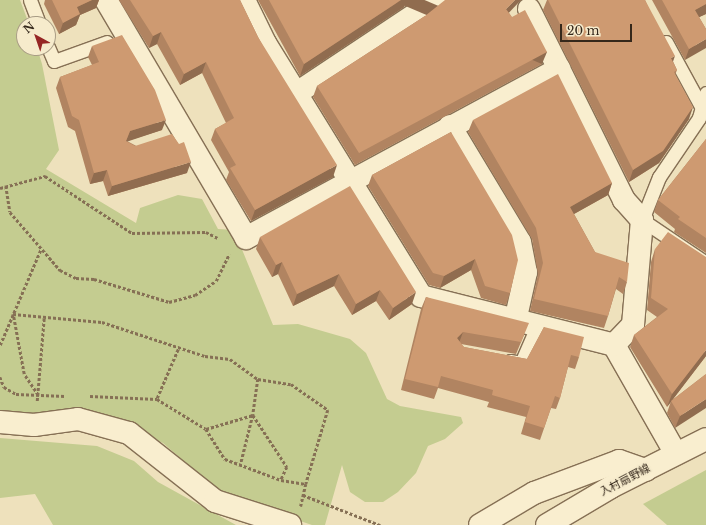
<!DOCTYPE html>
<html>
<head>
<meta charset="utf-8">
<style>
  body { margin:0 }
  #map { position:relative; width:706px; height:525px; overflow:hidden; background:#eee1bc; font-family:"Libre Baskerville","Noto Sans JP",serif }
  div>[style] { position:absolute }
  .green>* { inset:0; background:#c4cc90 }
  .path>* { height:2.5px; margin-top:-1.25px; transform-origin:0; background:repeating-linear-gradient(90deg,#867055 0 3px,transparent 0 5px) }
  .roads { filter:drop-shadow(1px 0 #867055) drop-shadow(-1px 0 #867055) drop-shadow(0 1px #867055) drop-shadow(0 -1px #867055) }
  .service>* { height:13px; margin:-6.5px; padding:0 6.5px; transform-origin:6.5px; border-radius:6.5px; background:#f9eecf }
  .minor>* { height:22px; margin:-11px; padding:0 11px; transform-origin:11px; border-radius:11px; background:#f9eecf }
  .tertiary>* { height:22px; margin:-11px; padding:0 11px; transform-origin:11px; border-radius:11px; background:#f9eecf }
  .wall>* { inset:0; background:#b18461 }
  .shaded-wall>* { inset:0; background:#906c4f; transform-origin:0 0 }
  .building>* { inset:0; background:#ce9a71 }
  span { translate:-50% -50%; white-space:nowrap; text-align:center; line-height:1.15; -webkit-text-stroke:3.5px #f6ebcc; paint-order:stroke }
  .street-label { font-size:11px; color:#35281b }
  .north { position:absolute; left:16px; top:16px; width:40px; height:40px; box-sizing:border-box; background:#f6ebcc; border:1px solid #a99d85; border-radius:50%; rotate:320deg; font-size:11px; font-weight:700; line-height:16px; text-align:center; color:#35281b }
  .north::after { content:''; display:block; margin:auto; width:14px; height:18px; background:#962624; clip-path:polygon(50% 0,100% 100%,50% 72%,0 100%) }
  .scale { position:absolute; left:560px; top:24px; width:72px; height:18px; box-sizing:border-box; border:2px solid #35281b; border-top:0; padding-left:5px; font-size:12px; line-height:14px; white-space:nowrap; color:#35281b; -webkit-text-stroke:3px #f6ebcc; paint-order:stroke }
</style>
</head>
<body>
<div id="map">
  <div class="green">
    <div style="clip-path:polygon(0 0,20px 0,29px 24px,24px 24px,24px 48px,37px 48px,42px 64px,59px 150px,46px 169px,136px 223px,140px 208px,178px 195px,202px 199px,218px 229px,234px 230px,273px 325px,298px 324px,350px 339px,366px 353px,387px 399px,400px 406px,461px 417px,463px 423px,445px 439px,428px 446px,416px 473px,398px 492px,383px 502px,365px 502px,350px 492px,342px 465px,325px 525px,312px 525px,223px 495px,163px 443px,114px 421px,0 410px)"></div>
    <div style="clip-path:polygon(0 438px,97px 446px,134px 461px,158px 482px,236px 525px,53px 525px,35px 494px,0 498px)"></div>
    <div style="clip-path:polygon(706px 470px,706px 525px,667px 525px,643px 504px)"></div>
  </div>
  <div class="path">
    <div style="left:6px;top:186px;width:26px;rotate:81deg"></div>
    <div style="left:10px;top:212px;width:77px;rotate:49.2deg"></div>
    <div style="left:60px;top:270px;width:18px;rotate:27deg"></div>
    <div style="left:76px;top:278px;width:18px;rotate:3deg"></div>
    <div style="left:94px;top:279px;width:78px;rotate:17deg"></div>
    <div style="left:169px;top:302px;width:27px;rotate:-15deg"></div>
    <div style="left:195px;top:295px;width:25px;rotate:-34deg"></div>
    <div style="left:216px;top:281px;width:30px;rotate:-64deg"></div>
    <div style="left:0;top:188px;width:47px;rotate:-14.9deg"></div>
    <div style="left:45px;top:176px;width:104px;rotate:33.2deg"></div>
    <div style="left:132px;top:233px;width:74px;rotate:-0.8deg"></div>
    <div style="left:206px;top:232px;width:13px;rotate:27deg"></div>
    <div style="left:0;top:345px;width:104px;rotate:-66.9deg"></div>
    <div style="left:0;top:377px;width:11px;rotate:68deg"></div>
    <div style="left:4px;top:387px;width:14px;rotate:30deg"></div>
    <div style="left:16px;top:394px;width:49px;rotate:2.3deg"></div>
    <div style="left:258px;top:379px;width:33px;rotate:9deg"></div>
    <div style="left:291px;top:384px;width:45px;rotate:35.1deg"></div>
    <div style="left:328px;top:410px;width:77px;rotate:106.6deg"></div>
    <div style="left:38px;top:395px;width:25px;rotate:-124deg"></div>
    <div style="left:24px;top:374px;width:61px;rotate:-100.4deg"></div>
    <div style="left:13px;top:314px;width:89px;rotate:5.1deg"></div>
    <div style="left:102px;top:322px;width:108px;rotate:18.3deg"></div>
    <div style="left:205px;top:356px;width:25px;rotate:7deg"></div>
    <div style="left:230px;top:359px;width:34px;rotate:36deg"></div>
    <div style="left:258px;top:379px;width:36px;rotate:98deg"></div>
    <div style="left:253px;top:415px;width:62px;rotate:56.8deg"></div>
    <div style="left:287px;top:467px;width:14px;rotate:115deg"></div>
    <div style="left:90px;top:396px;width:67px;rotate:2.6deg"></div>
    <div style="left:157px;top:399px;width:57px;rotate:31.5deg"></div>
    <div style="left:206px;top:429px;width:36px;rotate:58deg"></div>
    <div style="left:225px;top:459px;width:60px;rotate:20.6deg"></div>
    <div style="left:281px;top:480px;width:25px;rotate:9deg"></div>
    <div style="left:306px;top:484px;width:23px;rotate:103deg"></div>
    <div style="left:157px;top:398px;width:56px;rotate:-66.7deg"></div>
    <div style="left:37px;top:401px;width:84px;rotate:-85.2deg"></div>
    <div style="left:206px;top:429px;width:49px;rotate:-16.6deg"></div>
    <div style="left:253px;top:415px;width:49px;rotate:104deg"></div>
    <div style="left:303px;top:495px;width:83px;rotate:21.3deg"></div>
  </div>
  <div class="roads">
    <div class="service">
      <div style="left:30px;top:0;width:26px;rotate:69deg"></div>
      <div style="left:666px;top:42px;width:75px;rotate:61.4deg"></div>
      <div style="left:48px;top:47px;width:15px;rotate:67deg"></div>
      <div style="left:54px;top:61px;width:56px;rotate:-19.7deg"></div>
      <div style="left:706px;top:93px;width:26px;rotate:106deg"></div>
      <div style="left:699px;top:118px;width:71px;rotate:124.1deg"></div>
      <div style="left:659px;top:177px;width:46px;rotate:111.6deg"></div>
      <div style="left:642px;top:220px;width:77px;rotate:33.9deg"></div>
      <div style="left:510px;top:361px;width:11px;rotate:10deg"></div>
      <div style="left:521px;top:363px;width:43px;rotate:-66.4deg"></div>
    </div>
    <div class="minor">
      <div style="left:106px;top:0;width:276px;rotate:59.5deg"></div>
      <div style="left:246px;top:238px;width:356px;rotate:-28.4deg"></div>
      <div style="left:559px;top:69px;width:67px;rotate:-116.6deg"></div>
      <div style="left:244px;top:0;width:48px;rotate:64deg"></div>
      <div style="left:265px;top:43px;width:297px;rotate:58.3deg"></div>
      <div style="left:421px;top:296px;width:199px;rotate:14.2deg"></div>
      <div style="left:614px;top:345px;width:125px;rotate:60.4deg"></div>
      <div style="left:559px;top:69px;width:146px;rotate:63.6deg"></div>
      <div style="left:624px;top:200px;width:27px;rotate:48deg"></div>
      <div style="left:642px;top:220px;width:105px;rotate:94.9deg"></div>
      <div style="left:633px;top:325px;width:28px;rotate:134deg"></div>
      <div style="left:297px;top:93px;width:168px;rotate:-33.6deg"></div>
      <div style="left:450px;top:126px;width:135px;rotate:58.9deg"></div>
      <div style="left:520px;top:242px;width:31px;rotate:79deg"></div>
      <div style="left:526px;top:272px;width:46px;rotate:102.5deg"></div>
      <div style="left:0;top:422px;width:34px;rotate:5deg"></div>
      <div style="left:34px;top:425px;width:44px;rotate:-7.8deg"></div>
      <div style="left:78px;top:419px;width:53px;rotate:15.4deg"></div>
      <div style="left:129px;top:433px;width:110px;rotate:38.3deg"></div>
      <div style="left:215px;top:501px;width:79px;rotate:17.7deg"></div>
      <div style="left:480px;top:525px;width:63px;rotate:-30.7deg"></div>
      <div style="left:534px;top:493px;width:91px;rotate:-20.6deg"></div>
      <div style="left:619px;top:461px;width:28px;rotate:19deg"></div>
    </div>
    <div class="tertiary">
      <div style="left:547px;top:525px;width:74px;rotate:-30.7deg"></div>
      <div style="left:611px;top:487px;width:106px;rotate:-26.8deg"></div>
    </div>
  </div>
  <div class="wall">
    <div style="clip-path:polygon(45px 0,99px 0,96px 8px,80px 15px,76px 25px,59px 34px,44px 4px)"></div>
    <div style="clip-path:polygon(119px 0,240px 0,258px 37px,333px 177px,251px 221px,226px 180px,229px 172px,211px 140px,215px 129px,226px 123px,202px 73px,180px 85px,157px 44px,149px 48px)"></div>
    <div style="clip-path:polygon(258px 0,407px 0,404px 7px,300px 76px)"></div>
    <div style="clip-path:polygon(547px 0,645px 0,677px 70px,675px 75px,689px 119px,659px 163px,629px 182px,543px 10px)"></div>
    <div style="clip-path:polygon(652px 0,706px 0,706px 14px,699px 17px,706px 29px,685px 60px)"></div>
    <div style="clip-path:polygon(509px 13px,542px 64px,355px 165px,313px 97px,317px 86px,425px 16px)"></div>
    <div style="clip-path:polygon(92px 46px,162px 130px,127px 141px,187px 173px,108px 196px,103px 181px,90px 184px,75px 131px,68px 127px,56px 88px,60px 77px,92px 65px,88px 57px)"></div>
    <div style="clip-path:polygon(473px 120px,612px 183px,608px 195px,574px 214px,595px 252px,627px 282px,623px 294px,616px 289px,608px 316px,604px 328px,530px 311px,538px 274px,532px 239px,468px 132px)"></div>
    <div style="clip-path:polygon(451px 132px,510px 293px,506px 305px,481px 298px,471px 270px,440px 288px,429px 285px,368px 186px,372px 175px)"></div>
    <div style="clip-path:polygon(706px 139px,706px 253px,674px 232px,675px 229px,654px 212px,658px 200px)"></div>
    <div style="clip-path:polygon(260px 237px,412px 304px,389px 320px,376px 301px,352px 315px,334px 286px,293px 306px,278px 274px,272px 277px,256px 249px)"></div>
    <div style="clip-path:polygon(655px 249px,706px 356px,667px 407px,630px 347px,634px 335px,657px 317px,647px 310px,651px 262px)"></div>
    <div style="clip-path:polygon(426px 297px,524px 335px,516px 354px,461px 344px,464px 347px,527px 359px,544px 327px,579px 357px,575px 369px,568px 367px,560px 398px,556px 409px,551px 408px,540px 440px,521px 434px,526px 417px,487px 407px,489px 402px,438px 388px,434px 399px,401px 390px,421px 309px)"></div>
    <div style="clip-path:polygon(706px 374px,675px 428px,667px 413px,671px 401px)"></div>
  </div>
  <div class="shaded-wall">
    <div style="clip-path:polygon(92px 0,99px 0,96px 8px,80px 15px,76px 25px,59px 34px,63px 23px,77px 7px)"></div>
    <div style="clip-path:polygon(401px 0,407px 0,404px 7px,300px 76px,304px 64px)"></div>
    <div style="clip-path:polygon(515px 0,521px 0,502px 20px,506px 9px)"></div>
    <div style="clip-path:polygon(706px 4px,706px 14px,691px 21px,695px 10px)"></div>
    <div style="clip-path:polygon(161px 32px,157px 44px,149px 48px,153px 36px)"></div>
    <div style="clip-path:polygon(706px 39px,706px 48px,685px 60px,689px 49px)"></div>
    <div style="left:547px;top:52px;width:13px;height:213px;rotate:113deg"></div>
    <div style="clip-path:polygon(675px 56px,671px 67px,671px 58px)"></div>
    <div style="clip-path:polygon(206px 62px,202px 73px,180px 85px,184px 74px)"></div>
    <div style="clip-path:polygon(693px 107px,689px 119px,659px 163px,629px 182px,633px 170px)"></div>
    <div style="clip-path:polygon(166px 120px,162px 130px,126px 142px,126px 141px,130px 131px)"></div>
    <div style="clip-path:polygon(191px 162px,187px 173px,108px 196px,112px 186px)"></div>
    <div style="clip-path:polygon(337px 165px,333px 177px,251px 221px,255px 210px)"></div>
    <div style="clip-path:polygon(107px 170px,103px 181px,90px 184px,94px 173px)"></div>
    <div style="clip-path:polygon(612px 183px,608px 195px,565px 219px,570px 207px)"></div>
    <div style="clip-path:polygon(475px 259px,471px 270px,440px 288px,444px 276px)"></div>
    <div style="clip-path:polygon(282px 262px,278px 274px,272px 277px,276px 265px)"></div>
    <div style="clip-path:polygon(339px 274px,334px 286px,293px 306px,297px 294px)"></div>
    <div style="clip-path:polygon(380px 290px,376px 301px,352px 315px,356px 304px)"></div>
    <div style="clip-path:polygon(416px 292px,412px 304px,389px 320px,393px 308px)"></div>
    <div style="clip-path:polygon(463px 332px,459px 343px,457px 338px)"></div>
    <div style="clip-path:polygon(706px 350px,706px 356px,667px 407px,672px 394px)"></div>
    <div style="clip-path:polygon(706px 399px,706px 408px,675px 428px,680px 416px)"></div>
  </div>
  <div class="building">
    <div style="clip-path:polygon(52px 0,92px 0,77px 7px,80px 14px,63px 23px)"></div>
    <div style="clip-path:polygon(130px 0,240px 0,258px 37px,337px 165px,255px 210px,230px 168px,236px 165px,215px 129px,234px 118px,206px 62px,184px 74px,161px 32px,153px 36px)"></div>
    <div style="clip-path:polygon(269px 0,401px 0,304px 64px)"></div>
    <div style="clip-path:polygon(445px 0,515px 0,506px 9px,512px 17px,525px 10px,547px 52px,359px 153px,317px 86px,425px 16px)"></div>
    <div style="clip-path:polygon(548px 0,645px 0,675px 56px,671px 58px,677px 70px,674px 72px,693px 107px,663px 151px,633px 170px)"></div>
    <div style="clip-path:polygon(662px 0,706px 0,706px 4px,695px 10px,706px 29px,706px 39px,689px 49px)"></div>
    <div style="clip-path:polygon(122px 35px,155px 90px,166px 120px,130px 131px,126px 141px,135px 146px,172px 134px,179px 144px,184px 142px,191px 162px,112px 186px,107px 170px,94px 173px,79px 120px,72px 116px,60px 77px,99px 62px,92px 46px)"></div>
    <div style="clip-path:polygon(558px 74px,612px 183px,570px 207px,595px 252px,629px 263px,627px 282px,619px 277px,608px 316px,534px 299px,543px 263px,536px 228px,473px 120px)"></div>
    <div style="clip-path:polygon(451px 132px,512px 235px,518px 260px,510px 293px,485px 286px,475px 259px,444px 276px,433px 273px,372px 175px)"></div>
    <div style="clip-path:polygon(706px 139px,706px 238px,678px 219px,680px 217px,658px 200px)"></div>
    <div style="clip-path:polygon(350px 186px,416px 292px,393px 308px,380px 290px,356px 304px,339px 274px,297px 294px,282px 262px,276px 265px,260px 237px)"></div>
    <div style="clip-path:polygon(668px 232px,706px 257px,706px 350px,672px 394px,634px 335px,668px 309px,651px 298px,655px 249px)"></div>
    <div style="clip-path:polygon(426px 297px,529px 323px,521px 342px,463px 332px,457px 338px,464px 347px,527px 359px,544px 327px,584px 337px,579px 357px,571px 355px,560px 398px,555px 396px,544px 428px,525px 422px,530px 406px,492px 395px,493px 390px,441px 376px,438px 387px,405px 379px)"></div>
    <div style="clip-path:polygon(706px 374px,706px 399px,680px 416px,671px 401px)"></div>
  </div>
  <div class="street-label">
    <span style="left:625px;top:480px;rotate:-28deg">入村扇野線</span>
  </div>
  <div class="north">N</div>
  <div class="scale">20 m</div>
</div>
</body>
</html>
